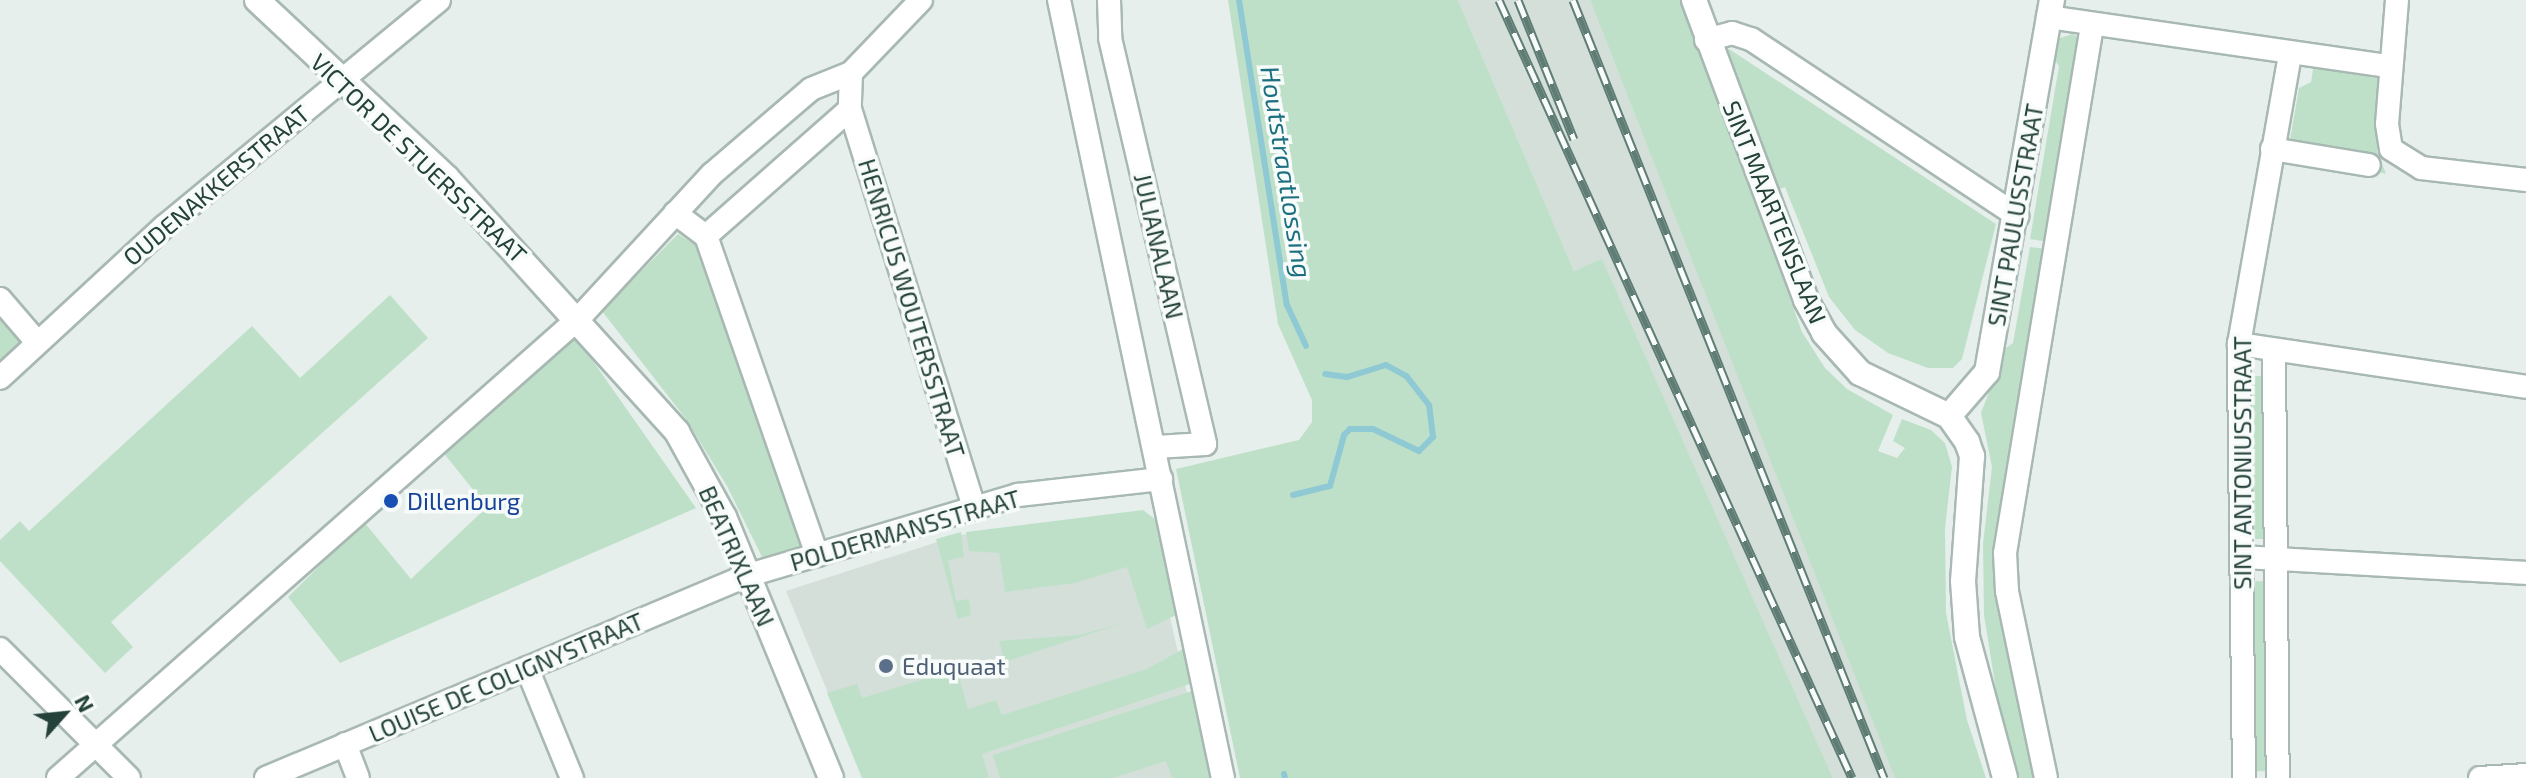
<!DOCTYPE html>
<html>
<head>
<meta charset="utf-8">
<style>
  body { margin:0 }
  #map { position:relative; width:2526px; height:778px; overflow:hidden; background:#e6efeb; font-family:"Exo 2",sans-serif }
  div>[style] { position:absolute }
  .built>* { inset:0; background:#d4dfda }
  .green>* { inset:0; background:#bfe0c8; transform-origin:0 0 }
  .stream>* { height:6px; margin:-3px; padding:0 3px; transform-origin:3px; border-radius:3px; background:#8ec9d4 }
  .roads { filter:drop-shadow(2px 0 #a8b8b2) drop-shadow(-2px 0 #a8b8b2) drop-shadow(0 2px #a8b8b2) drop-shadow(0 -2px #a8b8b2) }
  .street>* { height:22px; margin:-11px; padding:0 11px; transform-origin:11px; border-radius:11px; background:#fff }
  .secondary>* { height:24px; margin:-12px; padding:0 12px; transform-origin:12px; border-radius:12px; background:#fff }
  .rail>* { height:9px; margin-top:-4.5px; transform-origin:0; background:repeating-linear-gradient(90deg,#f7fbf9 0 18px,#5f7d75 0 36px); box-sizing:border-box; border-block:2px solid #5f7d75 }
  .dots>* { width:22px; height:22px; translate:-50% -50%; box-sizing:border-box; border:4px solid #f7fbf9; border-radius:50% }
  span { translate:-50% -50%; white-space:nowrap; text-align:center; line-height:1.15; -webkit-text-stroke:7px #f7fbf9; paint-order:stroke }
  .street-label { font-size:24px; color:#24423a }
  .transit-label { font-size:24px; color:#164399 }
  .left { translate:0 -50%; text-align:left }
  .service-label { font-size:24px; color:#4e5e75 }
  .water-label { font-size:26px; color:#1c6f80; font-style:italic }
  .north { position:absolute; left:24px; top:674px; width:80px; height:80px; -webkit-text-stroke:6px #f7fbf9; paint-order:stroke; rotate:63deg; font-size:22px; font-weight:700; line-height:32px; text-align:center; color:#24423a }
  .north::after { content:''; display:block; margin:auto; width:28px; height:36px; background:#24423a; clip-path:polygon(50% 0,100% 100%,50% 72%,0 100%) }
</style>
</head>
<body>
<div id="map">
  <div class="built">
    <div style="clip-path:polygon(1458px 0,1590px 0,1896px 778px,1833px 778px,1602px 260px,1574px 271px)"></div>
    <div style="clip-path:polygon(1147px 514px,1206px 778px,863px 778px,786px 591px,959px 535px)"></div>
  </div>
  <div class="green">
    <div style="clip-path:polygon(1228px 0,1458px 0,1574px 271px,1602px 259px,1833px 778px,1240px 778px,1176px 469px,1299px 440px,1312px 422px,1312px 400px,1278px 324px)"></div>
    <div style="clip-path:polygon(1590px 0,1682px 0,1802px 332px,1825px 368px,1847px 389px,1893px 415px,1878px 451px,1897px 458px,1905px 448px,1893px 441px,1902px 419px,1931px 430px,1945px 443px,1952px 467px,1945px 528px,1946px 613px,1967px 720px,1986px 778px,1895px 778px)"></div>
    <div style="clip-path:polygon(2073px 34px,2082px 40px,2048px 242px,2030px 239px,2059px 66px,2053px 58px,2056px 45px,2060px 38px)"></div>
    <div style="clip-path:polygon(1729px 49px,1996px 224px,1962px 359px,1953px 368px,1928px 368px,1888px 353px,1855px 330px,1829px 297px,1785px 187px,1777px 190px,1723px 51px)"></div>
    <div style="clip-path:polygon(2314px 64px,2379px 79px,2377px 151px,2386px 174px,2294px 146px,2290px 140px,2299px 88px,2311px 82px)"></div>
    <div style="clip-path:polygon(678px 234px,703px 250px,802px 546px,763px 559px,727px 486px,686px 419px,602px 311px)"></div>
    <div style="clip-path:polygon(2030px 247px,2048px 249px,2001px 519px,2037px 778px,2018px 778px,1999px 709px,1984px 615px,1983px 544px,1992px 467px,1981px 413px,2006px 348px,2013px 343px)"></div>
    <div style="clip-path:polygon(390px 295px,428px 338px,111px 622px,133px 647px,105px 673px,0 561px,0 540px,20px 521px,29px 531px,252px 326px,300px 378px)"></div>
    <div style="clip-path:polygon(0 315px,26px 347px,0 371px)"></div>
    <div style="clip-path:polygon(576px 337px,696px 508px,340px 663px,288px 597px,364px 522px,411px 579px,487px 507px,442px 451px)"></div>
    <div style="left:2246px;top:376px;width:21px;height:163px"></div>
    <div style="clip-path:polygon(1143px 510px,1155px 519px,1176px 615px,1147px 629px,1127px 567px,1075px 583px,1005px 592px,999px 553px,969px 551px,966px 532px)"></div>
    <div style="clip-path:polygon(961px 532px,964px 557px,948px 560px,956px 601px,969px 599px,971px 615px,958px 619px,936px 539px)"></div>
    <div style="left:2270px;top:581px;width:190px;height:20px;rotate:89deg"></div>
    <div style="clip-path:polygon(1123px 623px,1005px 662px,999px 641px,1079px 635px)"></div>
    <div style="clip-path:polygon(1183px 649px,1190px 684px,982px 754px,989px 778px,862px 778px,827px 693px,857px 684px,862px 698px,957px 669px,968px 709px,996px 700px,1002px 715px,1147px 669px)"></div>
    <div style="clip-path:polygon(1192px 691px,1211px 778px,1172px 778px,1166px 761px,1113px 778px,1000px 778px,993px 755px)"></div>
  </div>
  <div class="stream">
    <div style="left:1239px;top:0;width:309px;rotate:81.1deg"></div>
    <div style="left:1287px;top:305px;width:45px;rotate:65.1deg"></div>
    <div style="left:1293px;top:495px;width:38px;rotate:-14deg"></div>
    <div style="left:1330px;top:486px;width:53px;rotate:-74.6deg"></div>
    <div style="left:1344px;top:435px;width:8px;rotate:-45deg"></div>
    <div style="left:1350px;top:429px;width:23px"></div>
    <div style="left:1373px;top:429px;width:51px;rotate:25.6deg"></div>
    <div style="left:1419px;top:451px;width:20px;rotate:-45deg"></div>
    <div style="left:1433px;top:437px;width:32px;rotate:-97deg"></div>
    <div style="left:1429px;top:405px;width:37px;rotate:-128deg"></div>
    <div style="left:1406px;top:376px;width:23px;rotate:-151deg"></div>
    <div style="left:1386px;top:365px;width:41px;rotate:162.9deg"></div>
    <div style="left:1347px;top:377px;width:22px;rotate:-172deg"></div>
    <div style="left:1284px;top:774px;width:4px;rotate:76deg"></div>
  </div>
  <div class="roads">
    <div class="street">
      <div style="left:1059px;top:0;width:795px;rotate:78.1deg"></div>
      <div style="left:1109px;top:0;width:38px;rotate:88deg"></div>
      <div style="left:1110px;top:38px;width:417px;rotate:76.8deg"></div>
      <div style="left:1205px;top:444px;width:49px;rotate:176.5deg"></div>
      <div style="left:2397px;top:0;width:124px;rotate:94.6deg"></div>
      <div style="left:2387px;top:124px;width:25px;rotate:81deg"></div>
      <div style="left:2391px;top:149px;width:36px;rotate:32deg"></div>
      <div style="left:2421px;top:168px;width:106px;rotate:6.5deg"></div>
      <div style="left:2048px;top:17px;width:345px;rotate:8.2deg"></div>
      <div style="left:1706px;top:40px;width:27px;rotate:-15deg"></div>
      <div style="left:1732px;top:33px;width:20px;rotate:18deg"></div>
      <div style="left:1751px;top:39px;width:320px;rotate:33.6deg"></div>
      <div style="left:851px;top:73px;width:36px;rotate:92deg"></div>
      <div style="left:850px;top:109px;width:416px;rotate:72.7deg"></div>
      <div style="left:2272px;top:149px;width:98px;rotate:9.4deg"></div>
      <div style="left:675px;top:213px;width:39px;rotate:37deg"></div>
      <div style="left:706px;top:236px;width:192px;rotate:-41.4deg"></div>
      <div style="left:706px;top:236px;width:338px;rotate:70.8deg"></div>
      <div style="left:0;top:299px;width:55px;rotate:49.4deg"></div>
      <div style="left:2239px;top:344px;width:290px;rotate:8.5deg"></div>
      <div style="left:2274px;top:353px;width:425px;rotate:89.5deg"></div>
      <div style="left:0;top:378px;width:224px;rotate:-42.7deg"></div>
      <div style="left:165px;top:226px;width:355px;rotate:-39.5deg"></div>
      <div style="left:2242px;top:557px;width:284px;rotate:3.2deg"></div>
      <div style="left:0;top:649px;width:182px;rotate:45deg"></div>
      <div style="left:527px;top:668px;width:119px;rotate:67.8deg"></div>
      <div style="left:345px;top:744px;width:36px;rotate:69deg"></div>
      <div style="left:58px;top:778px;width:695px;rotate:-41.44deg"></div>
      <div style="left:579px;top:318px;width:196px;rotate:-47.3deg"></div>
      <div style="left:712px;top:174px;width:130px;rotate:-40.6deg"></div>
      <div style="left:811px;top:89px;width:43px;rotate:-21.8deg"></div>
      <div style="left:851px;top:73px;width:101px;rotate:-46.2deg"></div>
      <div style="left:266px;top:778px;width:521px;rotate:-22.82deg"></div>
      <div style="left:746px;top:576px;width:284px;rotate:-16.6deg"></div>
      <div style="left:1018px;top:495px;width:144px;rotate:-6.4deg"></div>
      <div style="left:2046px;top:778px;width:191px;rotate:-101.8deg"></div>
      <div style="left:2007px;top:591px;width:38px;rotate:-93deg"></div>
      <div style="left:2005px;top:553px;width:534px;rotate:-80.63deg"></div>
      <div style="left:2244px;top:778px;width:434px;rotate:-90.7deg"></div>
      <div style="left:2239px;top:344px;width:293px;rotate:-80deg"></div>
      <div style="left:2480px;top:778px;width:46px;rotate:-3.7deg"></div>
    </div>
    <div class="secondary">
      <div style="left:257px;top:0;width:260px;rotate:43.1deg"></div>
      <div style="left:447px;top:178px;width:343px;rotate:47.8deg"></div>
      <div style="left:677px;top:432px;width:97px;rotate:61.1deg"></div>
      <div style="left:724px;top:517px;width:282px;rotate:67.7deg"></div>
      <div style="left:1694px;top:0;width:320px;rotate:69.5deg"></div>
      <div style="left:1806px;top:300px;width:38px;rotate:61deg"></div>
      <div style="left:1824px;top:333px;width:54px;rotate:48deg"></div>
      <div style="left:1860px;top:373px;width:99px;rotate:25.8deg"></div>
      <div style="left:1949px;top:416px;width:32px;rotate:55deg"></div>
      <div style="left:1967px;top:442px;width:15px;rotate:70deg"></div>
      <div style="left:1972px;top:456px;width:125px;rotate:94.1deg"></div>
      <div style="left:1963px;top:581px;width:56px;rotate:85.9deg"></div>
      <div style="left:1967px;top:637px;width:146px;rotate:74.9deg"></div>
      <div style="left:1949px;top:416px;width:58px;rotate:-49.2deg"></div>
      <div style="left:1987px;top:372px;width:378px;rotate:-80.1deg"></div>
    </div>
  </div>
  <div class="rail">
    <div style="left:1499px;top:0;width:854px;rotate:65.59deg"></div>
    <div style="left:1518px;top:0;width:150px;rotate:68.1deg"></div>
    <div style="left:1573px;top:0;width:838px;rotate:68.21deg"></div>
  </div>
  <div class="dots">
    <div style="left:391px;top:501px;background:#1a4fb4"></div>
    <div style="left:886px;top:666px;background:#5c6f8a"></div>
  </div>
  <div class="street-label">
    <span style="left:419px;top:158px;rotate:44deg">VICTOR DE STUERSSTRAAT</span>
    <span style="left:216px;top:185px;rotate:-40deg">OUDENAKKERSTRAAT</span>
    <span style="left:1775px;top:212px;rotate:68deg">SINT MAARTENSLAAN</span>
    <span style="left:2015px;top:215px;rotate:-80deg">SINT PAULUSSTRAAT</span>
    <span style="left:1159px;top:246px;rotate:77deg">JULIANALAAN</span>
    <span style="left:912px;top:308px;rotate:73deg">HENRICUS WOUTERSSTRAAT</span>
    <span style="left:2242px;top:463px;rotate:-90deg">SINT ANTONIUSSTRAAT</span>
    <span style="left:905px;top:530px;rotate:-16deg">POLDERMANSSTRAAT</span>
    <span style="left:737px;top:556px;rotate:66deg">BEATRIXLAAN</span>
    <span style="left:506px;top:677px;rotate:-23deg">LOUISE DE COLIGNYSTRAAT</span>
  </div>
  <div class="transit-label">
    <span class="left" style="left:407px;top:501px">Dillenburg</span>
  </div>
  <div class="service-label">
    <span class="left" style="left:902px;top:666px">Eduquaat</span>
  </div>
  <div class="water-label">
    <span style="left:1287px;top:172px;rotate:81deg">Houtstraatlossing</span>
  </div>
  <div class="north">N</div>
</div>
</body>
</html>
